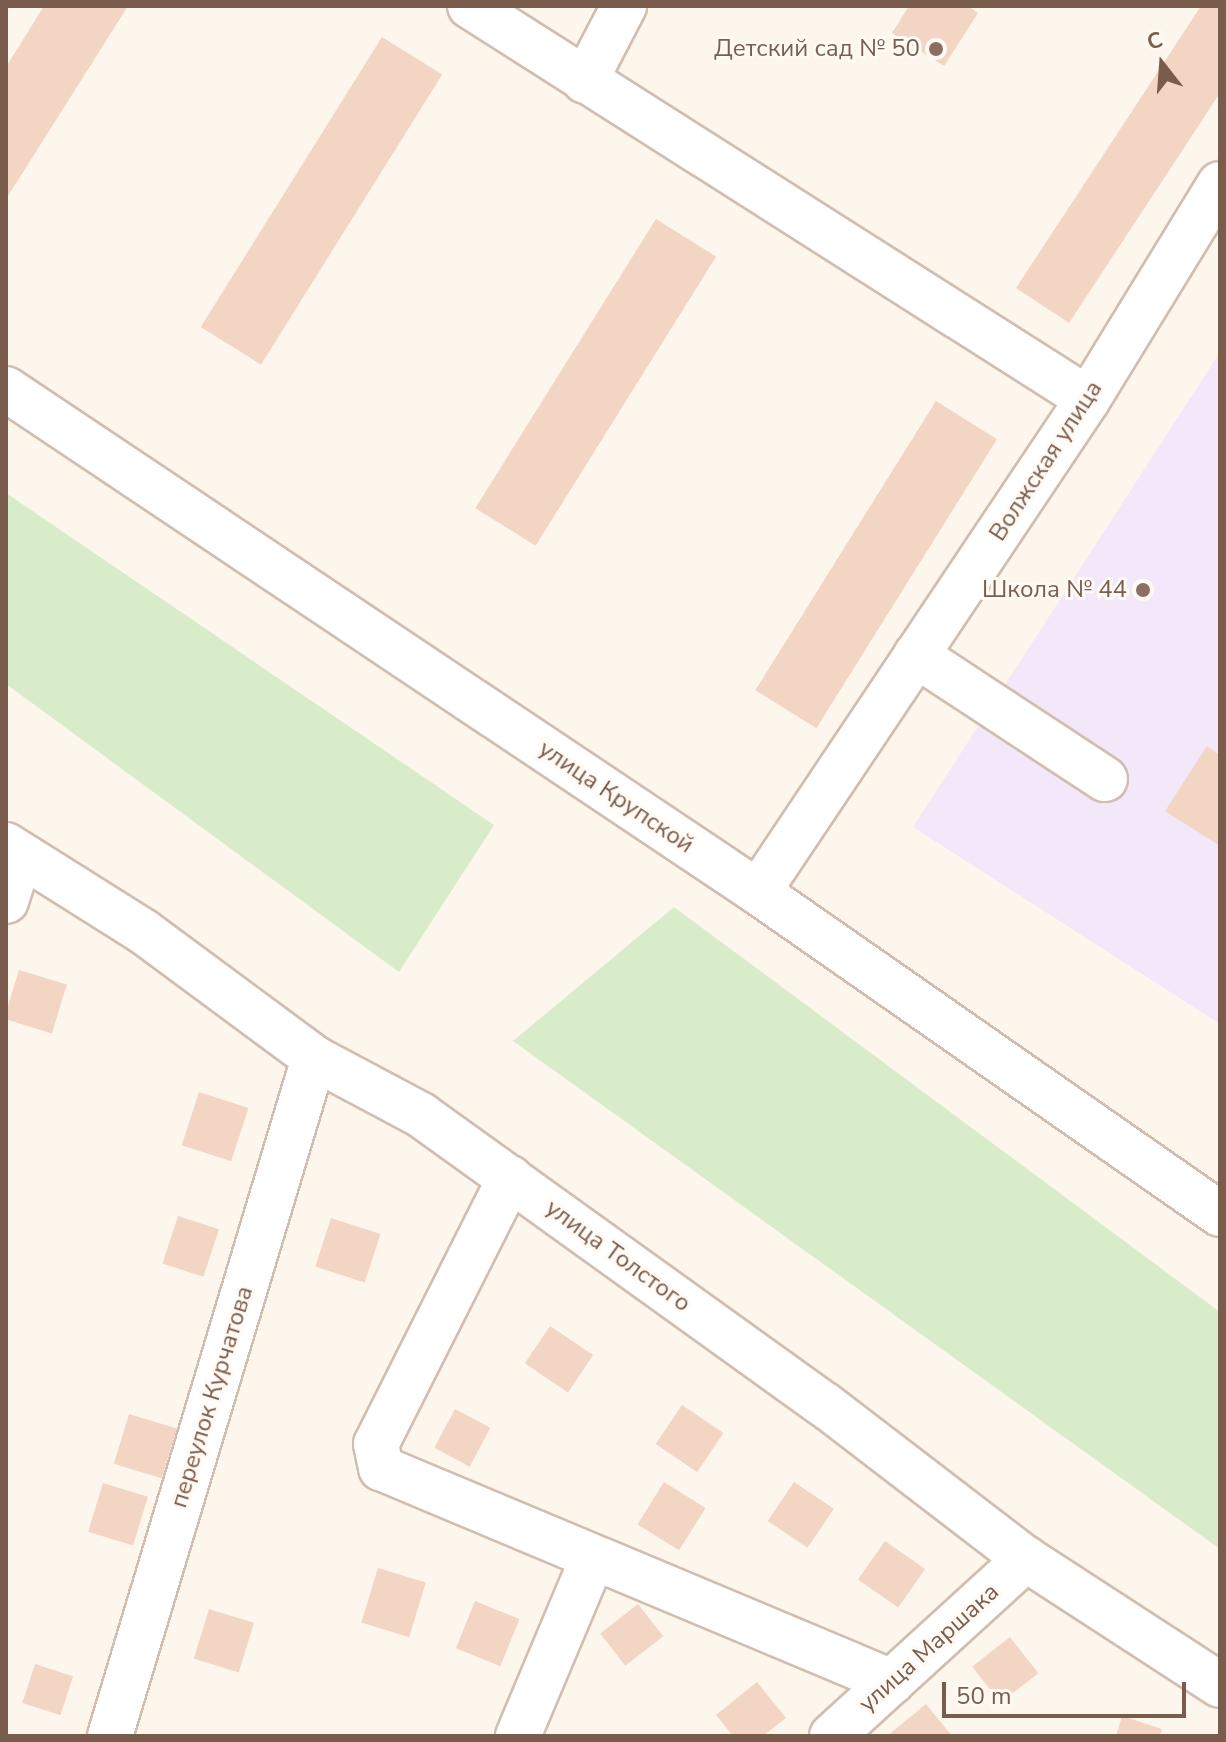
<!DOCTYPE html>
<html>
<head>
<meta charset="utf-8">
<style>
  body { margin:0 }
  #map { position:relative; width:1226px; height:1742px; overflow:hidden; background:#fdf6ec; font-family:"Nunito Sans",sans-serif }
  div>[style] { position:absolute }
  .education>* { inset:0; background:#f3e8fa }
  .green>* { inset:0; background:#d8ecc9 }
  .building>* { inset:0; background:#f3d5c3; transform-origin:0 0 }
  .roads { filter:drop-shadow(2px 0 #d1beb0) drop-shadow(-2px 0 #d1beb0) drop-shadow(0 2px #d1beb0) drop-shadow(0 -2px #d1beb0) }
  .minor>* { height:44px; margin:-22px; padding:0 22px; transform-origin:22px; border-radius:22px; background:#fff }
  .dots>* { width:22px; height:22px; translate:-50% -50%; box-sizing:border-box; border:4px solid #fffaf3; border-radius:50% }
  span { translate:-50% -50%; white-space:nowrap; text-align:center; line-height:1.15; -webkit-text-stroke:6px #fffaf3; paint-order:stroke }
  .education-label { font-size:24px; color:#785e54 }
  .right { translate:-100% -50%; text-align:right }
  .street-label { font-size:24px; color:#7a5c4d }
  .frame { position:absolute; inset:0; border:8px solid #7a5c4d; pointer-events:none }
  .north { position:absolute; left:1122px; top:24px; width:80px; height:80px; -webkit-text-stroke:6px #fffaf3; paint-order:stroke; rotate:343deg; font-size:22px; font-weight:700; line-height:32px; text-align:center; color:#7a5c4d }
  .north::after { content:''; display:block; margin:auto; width:28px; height:36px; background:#7a5c4d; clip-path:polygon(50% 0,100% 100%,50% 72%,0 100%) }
  .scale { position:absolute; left:942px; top:1682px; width:244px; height:36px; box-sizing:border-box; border:4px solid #7a5c4d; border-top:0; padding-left:10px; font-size:24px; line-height:28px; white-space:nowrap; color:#7a5c4d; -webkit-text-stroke:6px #fffaf3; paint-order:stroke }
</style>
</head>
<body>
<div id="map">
  <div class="education">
    <div style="clip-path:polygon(1220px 352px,1220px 1024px,913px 827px)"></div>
  </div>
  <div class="green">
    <div style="clip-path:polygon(6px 493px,494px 825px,399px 972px,6px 684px)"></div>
    <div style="clip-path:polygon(674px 907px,1220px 1312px,1220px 1549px,513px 1041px)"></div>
  </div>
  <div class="building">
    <div style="clip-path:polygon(44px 6px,128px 6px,8px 196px,6px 67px)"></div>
    <div style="clip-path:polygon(909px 6px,968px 6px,978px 13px,944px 66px,892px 33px)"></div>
    <div style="clip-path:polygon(1201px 6px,1220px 6px,1220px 93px,1069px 323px,1016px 288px)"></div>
    <div style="left:382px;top:37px;width:71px;height:342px;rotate:32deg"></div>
    <div style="left:656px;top:219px;width:71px;height:341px;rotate:32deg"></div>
    <div style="left:936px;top:401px;width:72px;height:341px;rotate:32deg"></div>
    <div style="clip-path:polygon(1207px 746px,1220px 755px,1220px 846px,1165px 811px)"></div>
    <div style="left:19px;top:970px;width:50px;height:51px;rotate:17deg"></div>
    <div style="left:199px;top:1092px;width:52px;height:56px;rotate:18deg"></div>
    <div style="left:178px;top:1216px;width:43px;height:50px;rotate:18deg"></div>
    <div style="left:331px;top:1218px;width:52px;height:51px;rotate:18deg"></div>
    <div style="left:550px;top:1326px;width:52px;height:45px;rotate:34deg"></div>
    <div style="left:682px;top:1405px;width:50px;height:47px;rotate:34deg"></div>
    <div style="left:455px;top:1409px;width:40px;height:44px;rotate:28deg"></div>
    <div style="left:129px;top:1414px;width:50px;height:52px;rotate:17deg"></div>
    <div style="left:664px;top:1482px;width:49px;height:50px;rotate:32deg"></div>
    <div style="left:794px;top:1482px;width:48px;height:47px;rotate:34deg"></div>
    <div style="left:103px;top:1483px;width:47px;height:51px;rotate:17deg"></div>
    <div style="left:885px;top:1541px;width:49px;height:47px;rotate:35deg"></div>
    <div style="left:378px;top:1568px;width:50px;height:57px;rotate:17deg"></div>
    <div style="left:475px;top:1601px;width:48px;height:51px;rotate:22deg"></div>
    <div style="left:638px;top:1604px;width:41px;height:48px;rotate:52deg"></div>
    <div style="left:209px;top:1609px;width:47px;height:52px;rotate:17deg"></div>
    <div style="left:1010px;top:1637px;width:46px;height:48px;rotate:52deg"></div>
    <div style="left:35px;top:1664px;width:40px;height:41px;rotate:18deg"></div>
    <div style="clip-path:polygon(757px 1682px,786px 1718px,763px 1736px,733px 1736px,716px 1715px)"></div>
    <div style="clip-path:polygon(926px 1704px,952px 1736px,887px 1736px)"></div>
    <div style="clip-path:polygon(1122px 1716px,1162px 1729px,1160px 1736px,1116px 1736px)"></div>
  </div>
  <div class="roads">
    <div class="minor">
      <div style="left:470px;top:6px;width:732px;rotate:32.45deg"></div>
      <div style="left:585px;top:81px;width:85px;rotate:-62.5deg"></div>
      <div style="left:6px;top:389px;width:905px;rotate:33.78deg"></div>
      <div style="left:758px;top:892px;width:563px;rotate:34.88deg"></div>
      <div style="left:916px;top:655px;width:226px;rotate:33.3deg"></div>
      <div style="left:6px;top:845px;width:163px;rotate:32.2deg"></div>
      <div style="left:144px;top:932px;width:212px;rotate:36.5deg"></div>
      <div style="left:314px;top:1058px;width:121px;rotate:28deg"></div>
      <div style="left:421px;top:1115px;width:497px;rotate:35.7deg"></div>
      <div style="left:825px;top:1405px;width:253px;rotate:37.5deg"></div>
      <div style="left:1026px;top:1559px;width:231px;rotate:33deg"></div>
      <div style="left:758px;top:892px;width:593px;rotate:-56.2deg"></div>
      <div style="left:1088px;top:399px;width:252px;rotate:-58.5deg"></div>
      <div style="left:6px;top:901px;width:46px;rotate:-72.3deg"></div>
      <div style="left:510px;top:1178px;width:298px;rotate:116.7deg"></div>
      <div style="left:376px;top:1444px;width:25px;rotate:78deg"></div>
      <div style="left:381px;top:1468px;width:554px;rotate:22.72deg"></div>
      <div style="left:110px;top:1736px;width:708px;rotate:-73.25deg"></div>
      <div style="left:518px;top:1736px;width:191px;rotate:-67.2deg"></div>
      <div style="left:832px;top:1736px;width:263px;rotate:-42.4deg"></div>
    </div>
  </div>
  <div class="dots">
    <div style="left:936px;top:49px;background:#8d6e63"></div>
    <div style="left:1143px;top:590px;background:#8d6e63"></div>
  </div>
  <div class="education-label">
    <span class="right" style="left:920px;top:49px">Детский сад № 50</span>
    <span class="right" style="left:1127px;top:590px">Школа № 44</span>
  </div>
  <div class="street-label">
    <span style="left:1046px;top:461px;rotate:-57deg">Волжская улица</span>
    <span style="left:616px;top:797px;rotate:34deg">улица Крупской</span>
    <span style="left:618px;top:1256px;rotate:36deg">улица Толстого</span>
    <span style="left:212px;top:1397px;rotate:-73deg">переулок Курчатова</span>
    <span style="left:929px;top:1648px;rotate:-42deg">улица Маршака</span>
  </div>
  <div class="frame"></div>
  <div class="north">С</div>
  <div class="scale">50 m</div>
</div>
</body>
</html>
